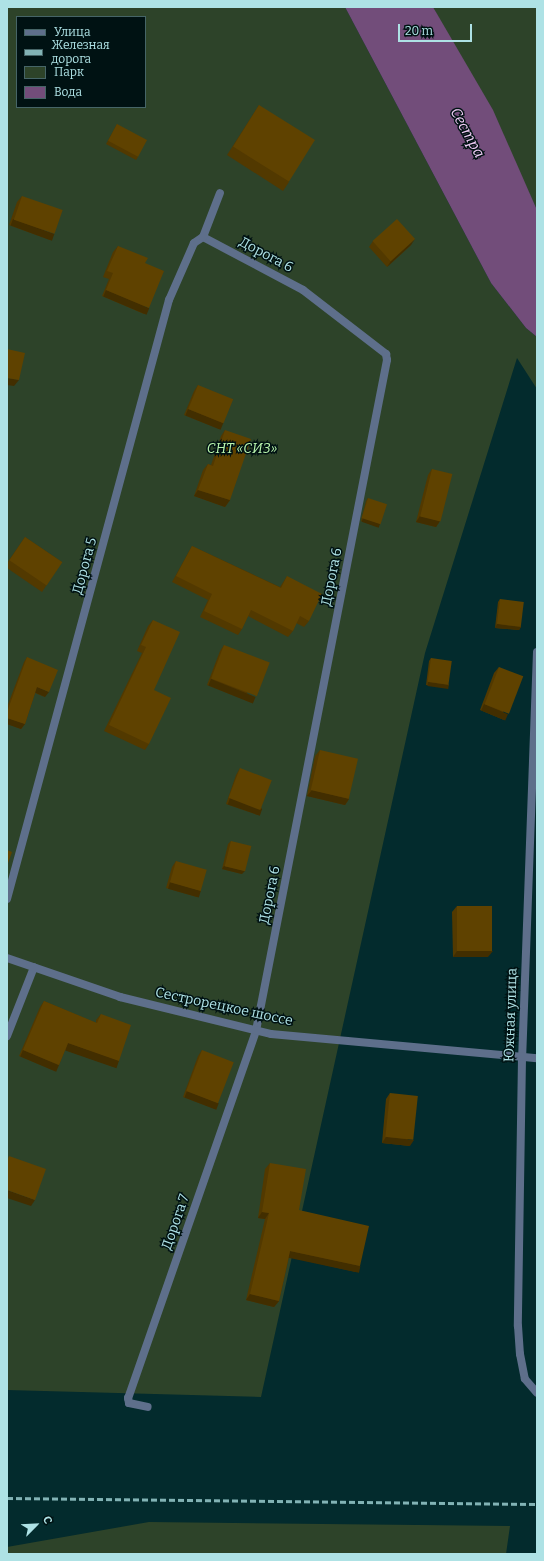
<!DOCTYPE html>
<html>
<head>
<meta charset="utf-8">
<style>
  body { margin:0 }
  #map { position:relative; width:544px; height:1561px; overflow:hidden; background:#032b2d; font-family:Bitter,serif }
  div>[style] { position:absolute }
  .green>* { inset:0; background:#2d4329 }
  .water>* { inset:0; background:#724d7a }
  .lane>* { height:8px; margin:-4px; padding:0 4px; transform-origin:4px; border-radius:4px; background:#5e6f8b }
  .street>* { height:8px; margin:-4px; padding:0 4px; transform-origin:4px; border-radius:4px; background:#5e6f8b }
  .rail>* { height:3px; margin-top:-1.5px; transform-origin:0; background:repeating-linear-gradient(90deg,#82b3b5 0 6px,transparent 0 9px) }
  .wall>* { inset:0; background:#523900 }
  .shaded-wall>* { inset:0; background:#422e00; transform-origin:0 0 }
  .building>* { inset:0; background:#5f4200; transform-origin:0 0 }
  span { translate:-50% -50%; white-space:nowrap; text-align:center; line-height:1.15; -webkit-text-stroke:3px #001213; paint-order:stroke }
  .street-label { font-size:14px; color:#aee2e5 }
  .park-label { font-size:14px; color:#baf6ae; font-style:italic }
  .water-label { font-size:15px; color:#f0cdf7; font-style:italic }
  .frame { position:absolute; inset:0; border:8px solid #aee2e5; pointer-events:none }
  .legend { position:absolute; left:16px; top:16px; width:130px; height:92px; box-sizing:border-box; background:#001213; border:1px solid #466567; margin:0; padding:5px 7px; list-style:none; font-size:12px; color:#aee2e5 }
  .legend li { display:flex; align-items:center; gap:8px; height:20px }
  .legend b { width:20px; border:1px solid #466567 }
  .north { position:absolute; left:16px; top:1505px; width:40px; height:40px; -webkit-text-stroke:3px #001213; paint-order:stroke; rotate:66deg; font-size:11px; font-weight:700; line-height:16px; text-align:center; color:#aee2e5 }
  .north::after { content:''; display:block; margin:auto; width:14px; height:18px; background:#aee2e5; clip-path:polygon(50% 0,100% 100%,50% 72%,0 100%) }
  .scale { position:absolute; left:398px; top:24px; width:74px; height:18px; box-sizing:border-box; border:2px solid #aee2e5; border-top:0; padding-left:5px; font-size:12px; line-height:14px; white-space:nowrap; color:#aee2e5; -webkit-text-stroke:3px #001213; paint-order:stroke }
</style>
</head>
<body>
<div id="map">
  <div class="green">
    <div style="clip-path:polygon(evenodd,7px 7px,345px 7px,491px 283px,526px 328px,537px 337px,537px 389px,517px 358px,425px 653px,261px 1397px,7px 1390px,7px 7px,17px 17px,145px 17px,145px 107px,17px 107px,17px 17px)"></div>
    <div style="clip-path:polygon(433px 7px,537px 7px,537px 210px,524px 182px)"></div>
    <div style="clip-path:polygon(149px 1522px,510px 1526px,506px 1554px,7px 1554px,7px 1547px)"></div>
  </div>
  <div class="water">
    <div style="clip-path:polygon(345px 7px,433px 7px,493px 110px,537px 210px,537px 337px,526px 328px,491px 283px)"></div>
  </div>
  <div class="lane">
    <div style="left:7px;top:899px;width:621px;rotate:-74.87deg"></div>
    <div style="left:169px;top:300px;width:62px;rotate:-66.3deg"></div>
    <div style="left:194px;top:243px;width:11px;rotate:-34deg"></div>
    <div style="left:203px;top:237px;width:113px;rotate:27.9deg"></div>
    <div style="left:303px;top:290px;width:105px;rotate:37.6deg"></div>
    <div style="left:386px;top:354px;width:6px;rotate:81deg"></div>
    <div style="left:387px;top:360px;width:684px;rotate:101.05deg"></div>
    <div style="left:256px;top:1031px;width:389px;rotate:109.2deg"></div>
    <div style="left:128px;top:1398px;width:5px;rotate:79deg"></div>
    <div style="left:129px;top:1403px;width:19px;rotate:12deg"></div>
    <div style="left:7px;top:1036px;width:74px;rotate:-68.6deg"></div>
  </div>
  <div class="street">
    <div style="left:203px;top:237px;width:47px;rotate:-68.9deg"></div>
    <div style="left:537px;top:652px;width:406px;rotate:92.1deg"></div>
    <div style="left:522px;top:1058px;width:268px;rotate:90.9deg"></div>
    <div style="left:518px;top:1326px;width:28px;rotate:86deg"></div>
    <div style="left:520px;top:1354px;width:25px;rotate:79deg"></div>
    <div style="left:525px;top:1379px;width:18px;rotate:49deg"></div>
    <div style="left:7px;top:958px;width:120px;rotate:19deg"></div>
    <div style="left:120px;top:997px;width:155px;rotate:13.8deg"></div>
    <div style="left:271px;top:1034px;width:267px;rotate:5.2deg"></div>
  </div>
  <div class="rail">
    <div style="left:7px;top:1498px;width:530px;rotate:0.65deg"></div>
  </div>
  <div class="wall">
    <div style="clip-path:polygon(259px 105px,289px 182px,283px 191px,227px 155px)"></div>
    <div style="clip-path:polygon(117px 124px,138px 157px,136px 160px,106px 144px)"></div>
    <div style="clip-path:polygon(22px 196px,50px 240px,9px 225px,17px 202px)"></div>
    <div style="clip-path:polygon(373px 241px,411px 245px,387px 267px,369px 247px)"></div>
    <div style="clip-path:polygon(118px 246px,145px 263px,144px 314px,102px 296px,109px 279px,103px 277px,113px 252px)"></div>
    <div style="clip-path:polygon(198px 385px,223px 423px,219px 429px,184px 415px,194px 391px)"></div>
    <div style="clip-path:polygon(225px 430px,230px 500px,225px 507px,194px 496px,203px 470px,208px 464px,211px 465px,221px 436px)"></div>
    <div style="clip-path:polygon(432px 469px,440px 521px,436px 527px,416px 522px,428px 475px)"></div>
    <div style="clip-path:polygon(368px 498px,378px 527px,361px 521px,366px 501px)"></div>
    <div style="clip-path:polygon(25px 537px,62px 562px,42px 592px,7px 568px,7px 563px)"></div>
    <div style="clip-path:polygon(192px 546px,280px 587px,287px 576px,309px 621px,304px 627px,296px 623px,293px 631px,288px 637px,248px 616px,242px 629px,238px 635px,200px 617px,208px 600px,172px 582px,188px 553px)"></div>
    <div style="clip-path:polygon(500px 599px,521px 627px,519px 630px,495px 628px,498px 602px)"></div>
    <div style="clip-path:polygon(153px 620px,154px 690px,149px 744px,145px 750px,104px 731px,142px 653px,137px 651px,148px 626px)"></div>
    <div style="clip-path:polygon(224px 645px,252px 703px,207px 685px,220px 651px)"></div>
    <div style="clip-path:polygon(27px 657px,45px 697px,35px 693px,25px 724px,21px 729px,7px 724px,7px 707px,24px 662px)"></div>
    <div style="clip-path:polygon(431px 658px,449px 685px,447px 688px,426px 685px,429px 661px)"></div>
    <div style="clip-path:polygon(499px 667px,504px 720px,480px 710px,494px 673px)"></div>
    <div style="clip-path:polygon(320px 750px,349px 799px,345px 805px,307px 796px,315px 756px)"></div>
    <div style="clip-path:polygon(240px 768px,262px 809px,258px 815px,226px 804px,236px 775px)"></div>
    <div style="clip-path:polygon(231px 841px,242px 874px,222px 869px,228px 844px)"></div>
    <div style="clip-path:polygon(176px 861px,201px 891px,197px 897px,166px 888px,172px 867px)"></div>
    <div style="clip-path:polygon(457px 906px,488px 957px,453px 957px,452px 912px)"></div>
    <div style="clip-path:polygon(44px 1001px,96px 1023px,96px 1020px,101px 1014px,119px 1061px,114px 1067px,65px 1050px,59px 1065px,55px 1071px,19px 1056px,40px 1007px)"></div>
    <div style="clip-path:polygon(202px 1050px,215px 1109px,183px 1097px,198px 1056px)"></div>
    <div style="clip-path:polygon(390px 1093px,410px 1146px,382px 1143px,386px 1099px)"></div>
    <div style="clip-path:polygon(270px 1163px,299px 1210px,360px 1266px,356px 1272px,289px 1257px,279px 1301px,274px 1307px,246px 1300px,265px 1219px,258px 1218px,265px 1169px)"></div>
  </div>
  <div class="shaded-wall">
    <div style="left:13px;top:219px;width:44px;height:7px;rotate:20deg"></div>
    <div style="clip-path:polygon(415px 239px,411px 245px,387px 267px,391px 261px)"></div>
    <div style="left:106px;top:290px;width:47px;height:7px;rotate:23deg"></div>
    <div style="clip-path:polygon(7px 378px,19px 380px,14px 386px,7px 385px)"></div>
    <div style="left:188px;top:409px;width:38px;height:7px;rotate:22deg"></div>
    <div style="clip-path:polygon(198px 490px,230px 500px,225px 507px,194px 496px)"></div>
    <div style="clip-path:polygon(420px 516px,440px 521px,436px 527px,416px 522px)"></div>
    <div style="left:363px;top:518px;width:18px;height:4px;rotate:19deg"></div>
    <div style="clip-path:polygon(497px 624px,521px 627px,519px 630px,495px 628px)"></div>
    <div style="left:211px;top:679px;width:48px;height:7px;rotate:22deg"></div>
    <div style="left:428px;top:682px;width:21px;height:4px;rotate:8deg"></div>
    <div style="clip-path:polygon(37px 687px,49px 692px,45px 697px,34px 692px)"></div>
    <div style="left:484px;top:704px;width:26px;height:7px;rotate:23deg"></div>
    <div style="clip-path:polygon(7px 718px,25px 724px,21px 729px,7px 724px)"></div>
    <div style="clip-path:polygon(312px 790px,349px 799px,345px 805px,307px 796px)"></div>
    <div style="left:230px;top:798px;width:34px;height:7px;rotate:19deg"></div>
    <div style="clip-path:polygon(224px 866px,245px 871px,242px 874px,222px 869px)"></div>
    <div style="left:170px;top:882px;width:32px;height:7px;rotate:16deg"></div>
    <div style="clip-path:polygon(457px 951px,493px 951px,488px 957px,453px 957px)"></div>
    <div style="left:68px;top:1043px;width:54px;height:8px;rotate:19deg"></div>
    <div style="left:23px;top:1050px;width:39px;height:7px;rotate:23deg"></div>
    <div style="left:187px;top:1091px;width:34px;height:7px;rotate:21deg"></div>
    <div style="clip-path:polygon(386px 1137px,414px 1140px,410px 1146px,382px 1143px)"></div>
    <div style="clip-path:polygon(7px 1190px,35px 1200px,31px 1206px,7px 1198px)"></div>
    <div style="clip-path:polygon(262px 1212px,269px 1213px,265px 1219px,258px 1218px)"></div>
    <div style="left:290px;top:1251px;width:72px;height:7px;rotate:12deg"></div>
    <div style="clip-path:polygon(250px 1294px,279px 1301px,274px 1307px,246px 1300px)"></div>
  </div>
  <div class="building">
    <div style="left:259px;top:105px;width:66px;height:49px;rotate:32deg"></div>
    <div style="left:117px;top:124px;width:34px;height:19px;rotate:28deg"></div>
    <div style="left:22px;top:196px;width:43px;height:25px;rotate:19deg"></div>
    <div style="left:397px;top:219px;width:27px;height:33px;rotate:48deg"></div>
    <div style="clip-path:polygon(118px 246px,148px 258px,145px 263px,164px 271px,149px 308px,106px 290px,113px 273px,107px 271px)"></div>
    <div style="clip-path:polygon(7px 349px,25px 353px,19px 380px,7px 378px)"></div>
    <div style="left:198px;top:385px;width:38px;height:26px;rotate:22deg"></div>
    <div style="clip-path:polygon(225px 430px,251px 439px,230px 500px,198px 490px,208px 464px,213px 466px)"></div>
    <div style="left:432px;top:469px;width:21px;height:49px;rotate:14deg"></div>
    <div style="left:368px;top:498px;width:20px;height:21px;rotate:18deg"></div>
    <div style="left:25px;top:537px;width:45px;height:28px;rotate:34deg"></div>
    <div style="clip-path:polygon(192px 546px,281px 588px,287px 576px,322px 594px,309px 621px,300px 616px,293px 631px,251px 610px,242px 629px,204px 611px,212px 594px,176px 576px)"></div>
    <div style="left:500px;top:599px;width:24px;height:25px;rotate:7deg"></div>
    <div style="clip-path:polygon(153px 620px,180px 632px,154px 690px,171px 698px,149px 744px,109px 725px,146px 647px,141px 645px)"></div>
    <div style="left:224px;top:645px;width:49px;height:36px;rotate:21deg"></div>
    <div style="clip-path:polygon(27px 657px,58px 670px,49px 692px,37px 687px,25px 724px,7px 718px,7px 712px)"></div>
    <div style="left:431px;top:658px;width:21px;height:24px;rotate:8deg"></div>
    <div style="left:499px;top:667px;width:26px;height:40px;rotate:21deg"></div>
    <div style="left:320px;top:750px;width:39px;height:41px;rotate:13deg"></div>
    <div style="left:240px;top:768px;width:34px;height:32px;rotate:21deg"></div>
    <div style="left:231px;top:841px;width:21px;height:26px;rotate:14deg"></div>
    <div style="clip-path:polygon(7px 850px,12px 852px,7px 866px)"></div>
    <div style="left:176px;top:861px;width:32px;height:22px;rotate:16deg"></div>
    <div style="left:457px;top:906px;width:35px;height:45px"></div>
    <div style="clip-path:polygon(44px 1001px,97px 1023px,101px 1014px,131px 1025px,119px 1061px,68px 1043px,59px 1065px,23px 1050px)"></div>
    <div style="left:202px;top:1050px;width:34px;height:44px;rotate:21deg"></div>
    <div style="left:390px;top:1093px;width:28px;height:44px;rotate:6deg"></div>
    <div style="clip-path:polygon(9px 1156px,46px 1169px,35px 1200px,7px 1190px,7px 1161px)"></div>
    <div style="clip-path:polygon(270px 1163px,306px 1169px,299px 1210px,369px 1226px,360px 1266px,290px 1251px,279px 1301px,250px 1294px,269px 1213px,262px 1212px)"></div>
  </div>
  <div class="street-label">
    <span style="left:266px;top:255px;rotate:28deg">Дорога 6</span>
    <span style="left:85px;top:566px;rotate:-75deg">Дорога 5</span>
    <span style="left:332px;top:577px;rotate:-79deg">Дорога 6</span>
    <span style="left:270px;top:895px;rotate:-79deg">Дорога 6</span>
    <span style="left:224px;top:1007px;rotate:12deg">Сестрорецкое шоссе</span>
    <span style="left:511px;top:1015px;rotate:-88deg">Южная улица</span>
    <span style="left:176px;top:1222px;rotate:-71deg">Дорога 7</span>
  </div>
  <div class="park-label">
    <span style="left:242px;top:449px">СНТ «СИЗ»</span>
  </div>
  <div class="water-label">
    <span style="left:467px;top:133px;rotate:61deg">Сестра</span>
  </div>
  <div class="frame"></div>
  <ul class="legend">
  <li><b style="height:5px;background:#5e6f8b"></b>Улица</li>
  <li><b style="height:5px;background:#82b3b5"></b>Железная дорога</li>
  <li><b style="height:11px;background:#2d4329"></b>Парк</li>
  <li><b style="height:11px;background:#724d7a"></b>Вода</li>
  </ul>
  <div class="north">С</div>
  <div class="scale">20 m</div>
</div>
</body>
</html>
